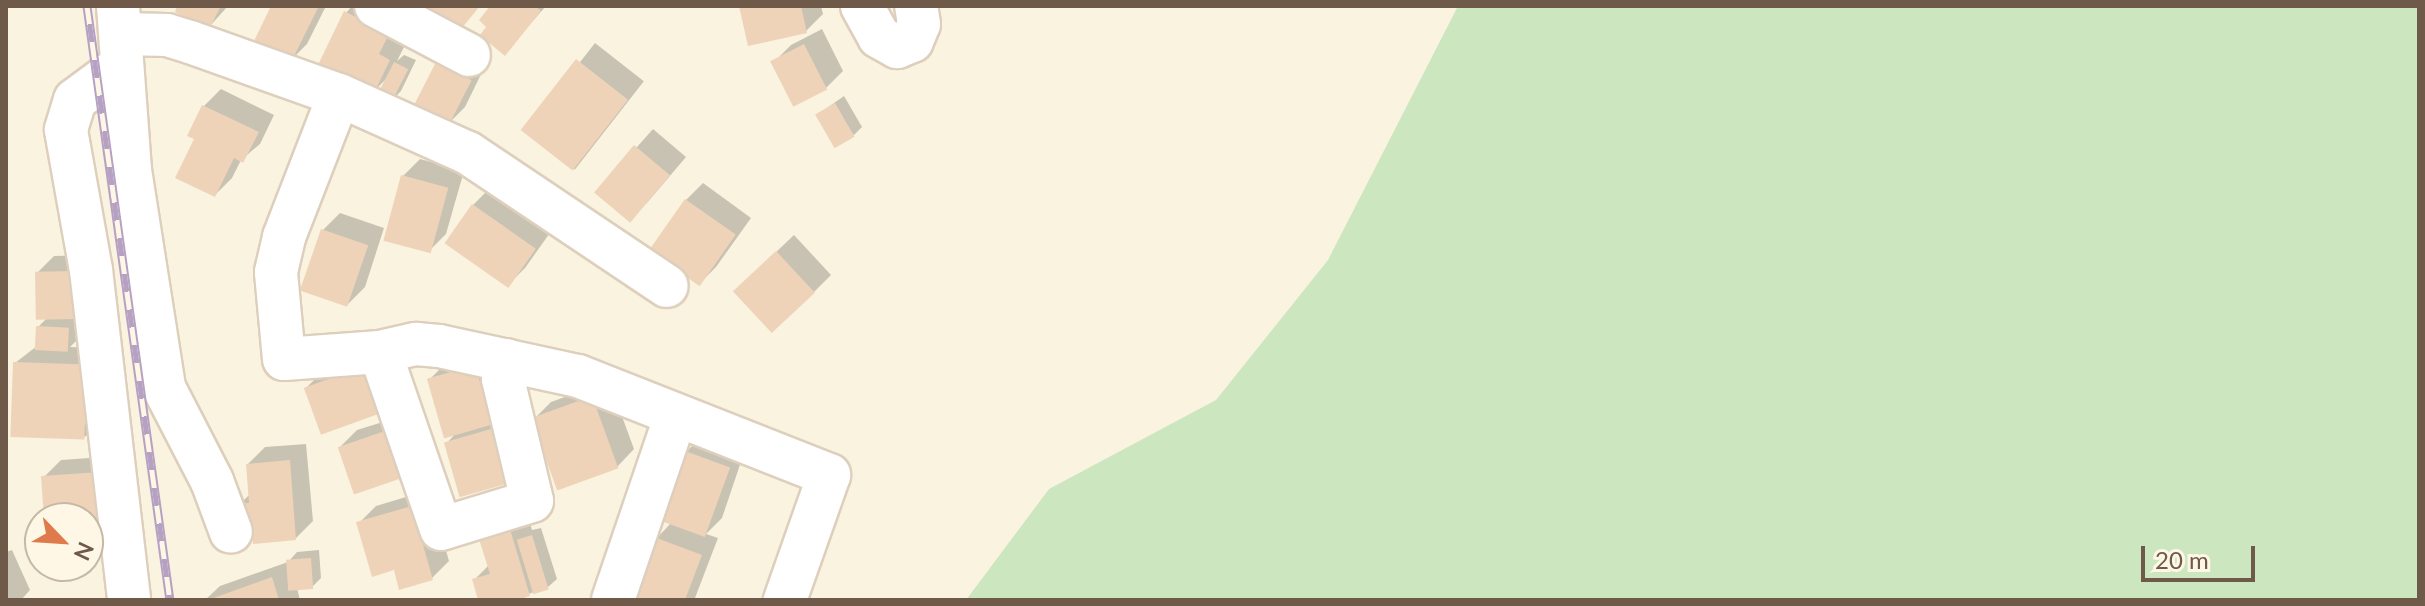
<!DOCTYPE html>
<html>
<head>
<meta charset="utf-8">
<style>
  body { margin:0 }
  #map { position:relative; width:2425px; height:606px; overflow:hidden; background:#faf3e0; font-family:Lato,sans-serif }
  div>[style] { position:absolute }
  .green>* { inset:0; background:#cce6c0 }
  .shadow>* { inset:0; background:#0003; transform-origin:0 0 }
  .building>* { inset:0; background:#eed3b9; transform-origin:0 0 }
  .roads { filter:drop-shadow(2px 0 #decfbd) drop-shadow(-2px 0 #decfbd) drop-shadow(0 2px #decfbd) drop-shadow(0 -2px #decfbd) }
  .minor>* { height:42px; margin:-21px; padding:0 21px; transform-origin:21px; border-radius:21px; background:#fff }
  .rail>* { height:9px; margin-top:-4.5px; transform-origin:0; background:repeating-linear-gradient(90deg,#fef7e6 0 18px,#b6a1c2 0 36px); box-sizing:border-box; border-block:2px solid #b6a1c2 }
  span { translate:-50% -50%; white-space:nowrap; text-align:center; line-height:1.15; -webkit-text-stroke:7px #fef7e6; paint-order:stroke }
  .frame { position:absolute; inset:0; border:8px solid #6f5a49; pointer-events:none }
  .north { position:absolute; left:24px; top:502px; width:80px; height:80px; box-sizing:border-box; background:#fef7e6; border:2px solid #c5b8a7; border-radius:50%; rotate:115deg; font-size:22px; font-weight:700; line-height:32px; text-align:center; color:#6f5a49 }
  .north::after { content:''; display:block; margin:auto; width:28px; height:36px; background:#de7a4b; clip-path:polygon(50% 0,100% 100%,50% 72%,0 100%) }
  .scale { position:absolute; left:2141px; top:546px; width:114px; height:36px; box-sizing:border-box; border:4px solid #6f5a49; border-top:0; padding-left:10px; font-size:24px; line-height:28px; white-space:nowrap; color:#6f5a49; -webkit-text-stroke:6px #fef7e6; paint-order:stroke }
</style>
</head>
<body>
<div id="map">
  <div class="green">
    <div style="clip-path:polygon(1458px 6px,2419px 6px,2419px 600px,966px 600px,1049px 489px,1216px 400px,1328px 260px)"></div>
  </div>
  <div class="shadow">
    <div style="clip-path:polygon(180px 6px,228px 6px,209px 27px)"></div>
    <div style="clip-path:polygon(274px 6px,326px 6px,307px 44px,290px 61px)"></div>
    <div style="clip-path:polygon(352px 6px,384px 6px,406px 43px,397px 61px,404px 55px,416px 60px,401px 91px,392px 100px,389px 76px,373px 92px,346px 13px)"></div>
    <div style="clip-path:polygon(493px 6px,546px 6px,505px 53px,489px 26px)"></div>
    <div style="clip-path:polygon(741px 6px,821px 6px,823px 14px,806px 31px)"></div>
    <div style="clip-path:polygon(822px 29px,843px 71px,826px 88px,794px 104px,774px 62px,791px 45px)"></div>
    <div style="left:595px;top:43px;width:62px;height:112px;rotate:38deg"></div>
    <div style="clip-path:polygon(455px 46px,487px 62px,465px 107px,448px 124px,438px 63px)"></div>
    <div style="clip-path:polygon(221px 89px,274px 115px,260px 144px,241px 160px,232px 178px,215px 195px,197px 138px,204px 106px)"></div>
    <div style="clip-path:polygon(844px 96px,862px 127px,854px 135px,817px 115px)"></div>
    <div style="clip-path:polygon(653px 129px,686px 157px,646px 204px,596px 193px)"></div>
    <div style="clip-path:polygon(420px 159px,464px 171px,446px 234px,429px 251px,403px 176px)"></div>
    <div style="clip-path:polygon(703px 183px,751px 218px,716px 267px,699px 284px,686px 200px)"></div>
    <div style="clip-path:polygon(490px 188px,552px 230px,525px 268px,508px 285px,473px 205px)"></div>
    <div style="clip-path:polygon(340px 213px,384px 228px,365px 287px,348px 304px,323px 230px)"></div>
    <div style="clip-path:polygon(794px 235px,831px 275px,814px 292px,752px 275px)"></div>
    <div style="clip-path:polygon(93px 255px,94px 300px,74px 320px,77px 320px,76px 341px,70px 347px,104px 348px,102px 419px,85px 437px,15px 363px,37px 346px,38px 327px,48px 317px,37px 273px,54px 256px)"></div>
    <div style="clip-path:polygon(492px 349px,506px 483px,446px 444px,456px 433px,429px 380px,446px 363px)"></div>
    <div style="clip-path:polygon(323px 371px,397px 394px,306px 388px)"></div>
    <div style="clip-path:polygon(609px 381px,634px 449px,617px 467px,534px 419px,551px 402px)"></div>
    <div style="clip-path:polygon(402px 416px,417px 459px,400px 477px,340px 447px,357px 430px)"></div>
    <div style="clip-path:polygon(703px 435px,745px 450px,722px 518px,706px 534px,718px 538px,695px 598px,637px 600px,656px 539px,671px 523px,686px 452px)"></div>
    <div style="clip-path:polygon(306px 444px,313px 521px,296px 538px,239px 505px,251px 493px,248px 464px,265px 447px)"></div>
    <div style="clip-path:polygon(117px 456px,88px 542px,88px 518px,47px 518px,44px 477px,61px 460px)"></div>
    <div style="clip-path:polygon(429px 490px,449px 561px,432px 578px,396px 568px,359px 523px,376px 506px)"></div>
    <div style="clip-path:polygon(527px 513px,532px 530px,541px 528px,557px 579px,548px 587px,512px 600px,480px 600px,474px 580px,489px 565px,481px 540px)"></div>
    <div style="clip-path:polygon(88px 543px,104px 551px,89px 571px,79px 566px,88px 566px)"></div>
    <div style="clip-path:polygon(12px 550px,30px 590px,21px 600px,6px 600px,6px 552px)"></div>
    <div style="clip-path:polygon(319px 550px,321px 578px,312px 587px,297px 588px,300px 600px,205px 600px,220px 586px,288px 562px,297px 552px)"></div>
  </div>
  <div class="building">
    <div style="clip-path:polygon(177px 6px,221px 6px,209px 29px,175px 12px)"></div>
    <div style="clip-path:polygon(271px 6px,319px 6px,290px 64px,252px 45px)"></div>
    <div style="clip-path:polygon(424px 6px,480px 6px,457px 34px)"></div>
    <div style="clip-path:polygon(490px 6px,535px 6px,541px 11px,505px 56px,480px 35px,486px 27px,479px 20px)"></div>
    <div style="clip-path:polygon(739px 6px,801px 6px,807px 33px,748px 46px)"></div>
    <div style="clip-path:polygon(344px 11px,389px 34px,379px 54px,390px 60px,373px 95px,317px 67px)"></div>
    <div style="left:804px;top:44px;width:51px;height:38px;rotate:63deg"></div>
    <div style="left:576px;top:59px;width:66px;height:90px;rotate:38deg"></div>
    <div style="left:394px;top:62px;width:16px;height:38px;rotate:27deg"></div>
    <div style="left:436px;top:62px;width:40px;height:52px;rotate:27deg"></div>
    <div style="left:835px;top:103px;width:39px;height:23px;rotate:60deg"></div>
    <div style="clip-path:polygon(202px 105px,259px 132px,243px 163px,234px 158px,215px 197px,175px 178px,194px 139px,187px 136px)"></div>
    <div style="left:634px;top:145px;width:47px;height:62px;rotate:40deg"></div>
    <div style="left:401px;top:175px;width:49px;height:68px;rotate:15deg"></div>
    <div style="left:685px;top:199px;width:62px;height:63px;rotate:35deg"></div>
    <div style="left:472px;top:204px;width:78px;height:48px;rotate:35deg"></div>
    <div style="left:321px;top:229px;width:50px;height:65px;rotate:19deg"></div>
    <div style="left:776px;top:251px;width:57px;height:59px;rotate:47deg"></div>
    <div style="left:77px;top:271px;width:48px;height:42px;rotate:89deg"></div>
    <div style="left:36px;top:326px;width:33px;height:24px;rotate:3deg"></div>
    <div style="left:13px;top:362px;width:74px;height:75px;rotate:2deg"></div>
    <div style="left:475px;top:365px;width:62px;height:50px;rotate:74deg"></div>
    <div style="left:364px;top:366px;width:50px;height:64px;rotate:70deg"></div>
    <div style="left:592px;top:396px;width:77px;height:65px;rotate:70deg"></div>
    <div style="left:491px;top:429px;width:57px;height:49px;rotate:74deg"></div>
    <div style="left:385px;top:431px;width:50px;height:50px;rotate:71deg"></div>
    <div style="left:685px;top:451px;width:48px;height:74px;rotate:20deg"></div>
    <div style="clip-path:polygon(290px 460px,296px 540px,253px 544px,252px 536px,240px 537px,237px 504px,249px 503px,246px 464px)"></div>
    <div style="clip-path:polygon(100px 472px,105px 543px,88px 544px,88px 518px,44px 518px,41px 476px)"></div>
    <div style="clip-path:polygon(412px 506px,433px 580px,399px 590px,394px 570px,372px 577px,356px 522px)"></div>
    <div style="clip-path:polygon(510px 529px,530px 596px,518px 600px,478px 600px,472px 579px,490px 574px,479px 539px)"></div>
    <div style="left:532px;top:535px;width:57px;height:16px;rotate:73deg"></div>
    <div style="clip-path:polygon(654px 537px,702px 555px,685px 600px,630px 600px)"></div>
    <div style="left:311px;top:558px;width:31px;height:25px;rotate:86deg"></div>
    <div style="clip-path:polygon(272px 577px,279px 600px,208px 600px)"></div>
  </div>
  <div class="roads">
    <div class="minor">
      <div style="left:118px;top:6px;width:164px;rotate:85.8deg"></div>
      <div style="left:130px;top:170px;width:221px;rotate:81.1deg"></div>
      <div style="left:164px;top:388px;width:105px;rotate:62.7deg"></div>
      <div style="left:212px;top:481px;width:54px;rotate:69.6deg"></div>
      <div style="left:376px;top:6px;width:105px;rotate:27.8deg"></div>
      <div style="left:862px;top:6px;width:35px;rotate:61deg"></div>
      <div style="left:879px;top:37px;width:21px;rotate:29deg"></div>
      <div style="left:897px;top:47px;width:16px;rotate:-22deg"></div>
      <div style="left:912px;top:41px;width:18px;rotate:-68deg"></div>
      <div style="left:919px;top:24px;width:18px;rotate:-99deg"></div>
      <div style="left:122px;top:34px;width:45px;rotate:1.3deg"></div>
      <div style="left:167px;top:35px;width:24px;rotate:17deg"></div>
      <div style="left:190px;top:42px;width:158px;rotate:19.6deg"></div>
      <div style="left:121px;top:66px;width:57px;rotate:143.5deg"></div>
      <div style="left:75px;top:100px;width:31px;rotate:107deg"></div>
      <div style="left:66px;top:130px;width:142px;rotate:79.9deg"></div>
      <div style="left:91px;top:270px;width:332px;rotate:83.4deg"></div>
      <div style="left:380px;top:352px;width:37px;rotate:-13deg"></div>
      <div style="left:416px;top:344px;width:23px;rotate:5deg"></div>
      <div style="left:439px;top:346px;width:142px;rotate:12.2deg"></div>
      <div style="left:578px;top:376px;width:270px;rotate:21.5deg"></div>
      <div style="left:829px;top:475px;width:133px;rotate:109.4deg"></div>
      <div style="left:506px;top:360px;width:19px;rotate:99deg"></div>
      <div style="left:503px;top:379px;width:125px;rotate:76.6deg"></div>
      <div style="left:532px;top:501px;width:95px;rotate:162.9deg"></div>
      <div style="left:441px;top:529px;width:187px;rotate:-109deg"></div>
      <div style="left:380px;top:352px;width:96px;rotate:175.8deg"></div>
      <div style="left:284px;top:359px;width:87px;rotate:-95.3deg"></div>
      <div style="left:276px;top:272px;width:36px;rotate:-77deg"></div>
      <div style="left:284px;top:237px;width:152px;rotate:-68.8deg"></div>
      <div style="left:339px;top:95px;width:141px;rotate:24.2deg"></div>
      <div style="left:468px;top:153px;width:239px;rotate:33.8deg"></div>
      <div style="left:613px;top:600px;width:195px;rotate:-71.2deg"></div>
    </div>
  </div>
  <div class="rail">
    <div style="left:87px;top:6px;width:600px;rotate:82.05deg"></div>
  </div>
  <div class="frame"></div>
  <div class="north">N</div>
  <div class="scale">20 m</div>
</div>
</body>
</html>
